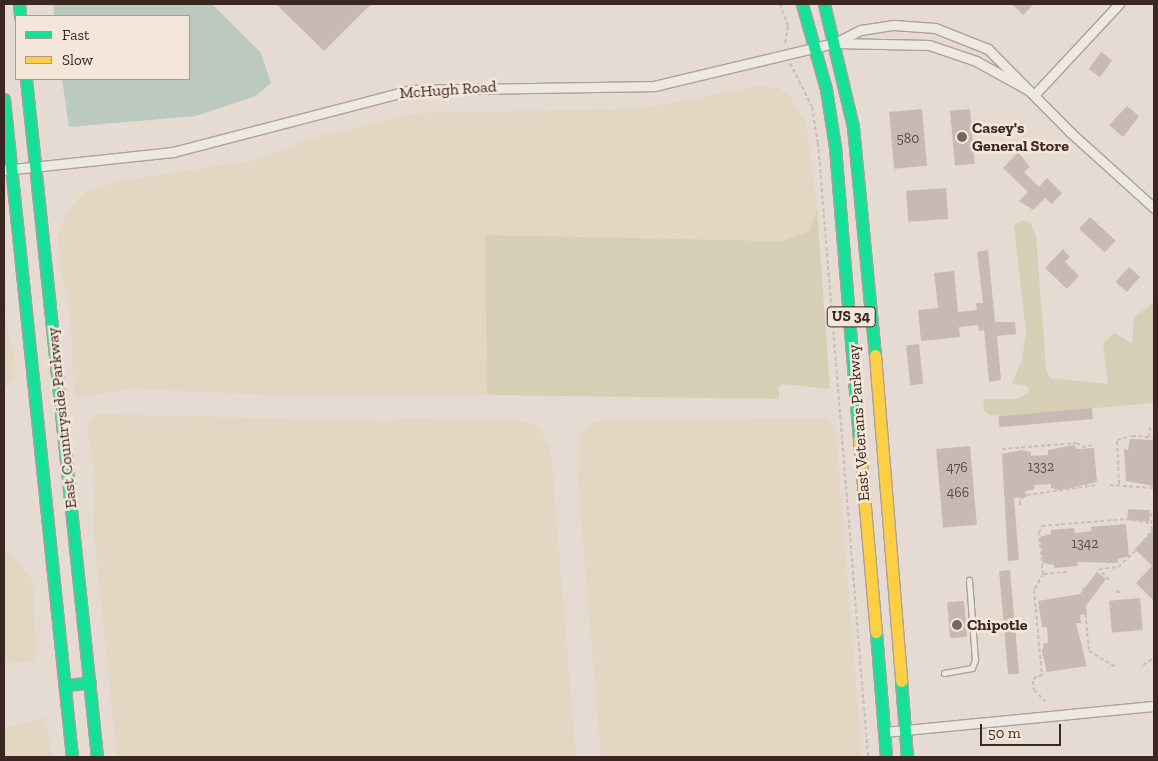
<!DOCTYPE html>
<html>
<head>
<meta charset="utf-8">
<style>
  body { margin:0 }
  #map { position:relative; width:1158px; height:761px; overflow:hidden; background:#e5dbd2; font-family:"Zilla Slab",serif }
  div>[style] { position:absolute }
  .farmland>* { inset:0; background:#e3d6c3 }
  .green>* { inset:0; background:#d7cfb5 }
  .water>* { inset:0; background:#bcc9be }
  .building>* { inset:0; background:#c9b9b3; transform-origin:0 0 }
  .path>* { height:2px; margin-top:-1px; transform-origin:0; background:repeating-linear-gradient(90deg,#c6bfba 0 4px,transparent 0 6.5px) }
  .roads { filter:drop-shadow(1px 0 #aba19a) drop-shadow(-1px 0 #aba19a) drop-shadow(0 1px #aba19a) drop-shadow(0 -1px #aba19a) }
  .lane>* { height:4.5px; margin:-2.25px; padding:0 2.25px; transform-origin:2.25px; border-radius:2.25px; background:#eee8e3 }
  .street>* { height:9px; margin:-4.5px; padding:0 4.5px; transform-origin:4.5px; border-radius:4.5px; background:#eee8e3 }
  .fast>* { height:11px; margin:-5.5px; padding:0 5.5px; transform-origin:5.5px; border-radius:5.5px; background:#16e098 }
  .slow>* { height:11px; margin:-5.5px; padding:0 5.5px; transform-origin:5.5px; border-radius:5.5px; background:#ffcf43 }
  .dots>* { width:14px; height:14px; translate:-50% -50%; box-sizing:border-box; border:2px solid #f4e6d9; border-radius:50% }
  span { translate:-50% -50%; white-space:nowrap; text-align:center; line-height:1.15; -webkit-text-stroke:5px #f4e6d9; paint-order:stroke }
  .number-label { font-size:14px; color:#5e4c46 }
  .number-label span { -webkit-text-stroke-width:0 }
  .shield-label span { padding:1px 4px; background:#f4e6d9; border:1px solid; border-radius:4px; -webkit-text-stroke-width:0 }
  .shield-label { font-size:15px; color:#3a2722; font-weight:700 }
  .street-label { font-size:16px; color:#3a2722 }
  .poi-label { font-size:16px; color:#3a2722; font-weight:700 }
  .left { translate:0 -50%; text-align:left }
  .frame { position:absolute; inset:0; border:5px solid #3a2722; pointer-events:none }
  .legend { position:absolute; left:15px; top:15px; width:175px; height:65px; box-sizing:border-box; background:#f4e6d9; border:1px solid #aa9a90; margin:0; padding:6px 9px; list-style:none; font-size:15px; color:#3a2722 }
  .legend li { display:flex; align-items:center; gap:10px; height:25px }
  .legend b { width:25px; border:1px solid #aa9a90 }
  .scale { position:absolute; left:980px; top:724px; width:81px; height:22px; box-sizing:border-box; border:2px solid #3a2722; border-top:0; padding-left:6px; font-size:15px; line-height:18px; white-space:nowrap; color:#3a2722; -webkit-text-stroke:4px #f4e6d9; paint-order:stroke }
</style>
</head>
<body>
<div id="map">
  <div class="farmland">
    <div style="clip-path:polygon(757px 86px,778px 88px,789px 95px,806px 123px,817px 209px,809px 231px,781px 241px,486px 235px,487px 395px,275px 395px,134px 389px,74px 397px,70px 313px,61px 272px,58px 236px,68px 211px,84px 192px,124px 180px,257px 160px,308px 139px,414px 113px,639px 109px)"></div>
    <div style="clip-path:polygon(4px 253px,8px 333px,15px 361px,15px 376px,4px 392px)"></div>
    <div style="clip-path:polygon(96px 414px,388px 421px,400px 418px,515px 420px,538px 426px,550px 449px,552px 464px,576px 757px,117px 757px,93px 527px,95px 476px,87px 430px,90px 419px)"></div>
    <div style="clip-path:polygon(829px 418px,836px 435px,862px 757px,601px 757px,577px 471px,577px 435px,594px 422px,605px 420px)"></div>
    <div style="clip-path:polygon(4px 550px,15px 557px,33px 582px,36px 662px,4px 663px)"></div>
    <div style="clip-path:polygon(46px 717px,51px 757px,4px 757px,4px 728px)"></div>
  </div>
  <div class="green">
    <div style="clip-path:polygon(817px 209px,830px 389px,783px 384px,779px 386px,779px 399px,487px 395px,485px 235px,781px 241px,809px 231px)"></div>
    <div style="clip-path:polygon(1022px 220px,1031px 223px,1036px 236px,1046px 369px,1050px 378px,1108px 384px,1103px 343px,1115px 333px,1132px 344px,1134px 318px,1154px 302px,1154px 403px,1003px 416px,989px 415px,983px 409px,984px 399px,1015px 399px,1027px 394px,1029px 390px,1027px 386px,1012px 383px,1022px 360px,1026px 332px,1014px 226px)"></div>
  </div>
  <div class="water">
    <div style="clip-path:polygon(53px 4px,212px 4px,261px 53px,271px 83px,256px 96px,196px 116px,69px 127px,62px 79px,189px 79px,189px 16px,54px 16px)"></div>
  </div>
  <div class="building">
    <div style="clip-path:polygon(276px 4px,371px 4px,324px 51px)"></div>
    <div style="clip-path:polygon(1012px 4px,1034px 4px,1023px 15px)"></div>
    <div style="left:1101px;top:52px;width:14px;height:21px;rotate:36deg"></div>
    <div style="clip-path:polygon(1127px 106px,1139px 116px,1123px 137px,1109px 125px)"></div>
    <div style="left:922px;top:109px;width:57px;height:33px;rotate:85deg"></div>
    <div style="left:970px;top:109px;width:55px;height:20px;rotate:85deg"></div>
    <div style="clip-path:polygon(1018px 152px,1030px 167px,1024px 172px,1039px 187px,1047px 178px,1062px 193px,1052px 204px,1045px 198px,1033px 210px,1019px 201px,1028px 192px,1003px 168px)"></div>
    <div style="left:946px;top:188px;width:31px;height:40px;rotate:86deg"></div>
    <div style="left:1090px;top:217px;width:35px;height:16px;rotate:43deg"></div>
    <div style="clip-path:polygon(1063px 249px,1070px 257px,1065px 262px,1079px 276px,1067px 289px,1045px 268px)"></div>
    <div style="clip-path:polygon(988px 250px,995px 322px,1015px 322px,1016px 334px,997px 336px,1001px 380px,989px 382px,984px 330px,979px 331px,978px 325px,959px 327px,960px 337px,921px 341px,918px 310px,938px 308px,934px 273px,954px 271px,958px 312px,977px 310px,976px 303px,983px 303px,977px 252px)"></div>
    <div style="left:1129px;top:267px;width:15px;height:20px;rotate:42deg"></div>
    <div style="left:919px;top:344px;width:40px;height:13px;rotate:84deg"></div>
    <div style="left:1092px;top:408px;width:11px;height:94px;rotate:85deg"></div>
    <div style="clip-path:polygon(1130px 439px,1154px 440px,1154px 486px,1126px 481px,1124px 449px,1128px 450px)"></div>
    <div style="clip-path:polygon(1074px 445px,1077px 449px,1094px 448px,1097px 482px,1060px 490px,1051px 488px,1051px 484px,1034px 485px,1034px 490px,1025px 491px,1026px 497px,1014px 498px,1019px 560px,1008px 561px,1002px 454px,1022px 450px,1031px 452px,1031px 456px,1048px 455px,1048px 450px)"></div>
    <div style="left:970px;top:446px;width:79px;height:34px;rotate:85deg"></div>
    <div style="left:1128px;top:509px;width:22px;height:11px;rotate:3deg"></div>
    <div style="clip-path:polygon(1126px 524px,1129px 556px,1118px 559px,1118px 563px,1077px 562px,1078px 566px,1054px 568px,1054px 565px,1043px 563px,1040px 537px,1051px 534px,1051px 530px,1074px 528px,1075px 533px,1092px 531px,1091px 527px)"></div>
    <div style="clip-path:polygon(1154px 529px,1154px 601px,1136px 583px,1152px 566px,1135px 549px)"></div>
    <div style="left:1010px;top:570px;width:104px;height:11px;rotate:85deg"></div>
    <div style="clip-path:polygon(1097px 572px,1106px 579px,1086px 606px,1087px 614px,1080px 615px,1081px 623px,1076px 623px,1087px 666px,1047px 672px,1042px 652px,1044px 643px,1048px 643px,1047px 627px,1042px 627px,1038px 601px,1080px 594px)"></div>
    <div style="left:1140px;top:598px;width:32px;height:31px;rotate:85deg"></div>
    <div style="left:964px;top:601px;width:36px;height:17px;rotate:85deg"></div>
  </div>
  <div class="path">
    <div style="left:780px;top:4px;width:23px;rotate:70deg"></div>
    <div style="left:788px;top:26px;width:18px;rotate:99deg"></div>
    <div style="left:790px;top:63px;width:49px;rotate:63.4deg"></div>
    <div style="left:812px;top:107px;width:36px;rotate:81deg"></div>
    <div style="left:818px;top:143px;width:616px;rotate:85.34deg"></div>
    <div style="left:1149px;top:437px;width:10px;rotate:-84deg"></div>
    <div style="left:1002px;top:449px;width:75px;rotate:-4.6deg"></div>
    <div style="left:1077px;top:443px;width:6px;rotate:39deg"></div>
    <div style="left:1119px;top:484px;width:44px;rotate:-92.6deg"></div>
    <div style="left:1117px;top:440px;width:16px;rotate:-15deg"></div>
    <div style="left:1132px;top:436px;width:22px;rotate:3deg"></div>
    <div style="left:1110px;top:485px;width:44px;rotate:3.9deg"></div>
    <div style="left:1086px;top:486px;width:39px;rotate:-96deg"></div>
    <div style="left:1082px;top:447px;width:12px;rotate:-9deg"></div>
    <div style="left:1020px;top:505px;width:6px;rotate:-90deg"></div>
    <div style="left:1020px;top:499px;width:8px;rotate:-30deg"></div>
    <div style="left:1027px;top:495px;width:71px;rotate:-8.1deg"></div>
    <div style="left:1067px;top:572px;width:24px;rotate:175deg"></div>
    <div style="left:1043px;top:574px;width:41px;rotate:-95.6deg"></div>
    <div style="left:1039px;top:533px;width:8px;rotate:-67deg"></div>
    <div style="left:1042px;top:526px;width:84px;rotate:-4.8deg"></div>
    <div style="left:1126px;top:519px;width:24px;rotate:9deg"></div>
    <div style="left:1043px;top:574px;width:18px;rotate:119deg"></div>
    <div style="left:1034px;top:590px;width:86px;rotate:84.7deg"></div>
    <div style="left:1042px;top:676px;width:6px;rotate:180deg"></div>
    <div style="left:1036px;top:676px;width:6px;rotate:121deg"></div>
    <div style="left:1033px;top:681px;width:9px;rotate:84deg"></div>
    <div style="left:1034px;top:690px;width:16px;rotate:45deg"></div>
    <div style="left:1109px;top:580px;width:15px;rotate:-132deg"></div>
    <div style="left:1099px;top:569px;width:19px;rotate:-6deg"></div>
    <div style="left:1118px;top:567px;width:23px;rotate:-43deg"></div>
    <div style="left:1135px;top:551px;width:27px;rotate:-51deg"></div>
    <div style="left:1152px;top:530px;width:20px;rotate:-93deg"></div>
    <div style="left:1083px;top:588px;width:63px;rotate:84.6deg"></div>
    <div style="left:1089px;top:651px;width:31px;rotate:31deg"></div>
    <div style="left:1116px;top:591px;width:6px;rotate:18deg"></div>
    <div style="left:1143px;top:665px;width:13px;rotate:-32deg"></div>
  </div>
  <div class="roads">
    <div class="lane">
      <div style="left:944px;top:673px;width:28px;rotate:-10deg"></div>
      <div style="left:972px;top:668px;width:9px;rotate:-69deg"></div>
      <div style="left:975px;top:660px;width:80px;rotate:-94.3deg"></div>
    </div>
    <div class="street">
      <div style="left:835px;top:43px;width:94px;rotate:1.2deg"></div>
      <div style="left:929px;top:45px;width:50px;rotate:18.8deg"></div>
      <div style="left:976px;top:61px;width:60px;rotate:29.1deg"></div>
      <div style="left:1035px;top:94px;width:123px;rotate:-47deg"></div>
      <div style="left:4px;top:170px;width:170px;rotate:-6.1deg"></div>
      <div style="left:173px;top:152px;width:246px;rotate:-14.6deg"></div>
      <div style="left:411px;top:90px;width:243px;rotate:-0.9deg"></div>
      <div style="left:654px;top:86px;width:186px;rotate:-13.4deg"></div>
      <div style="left:835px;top:43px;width:29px;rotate:-27deg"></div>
      <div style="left:861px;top:30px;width:33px;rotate:-9deg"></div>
      <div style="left:894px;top:25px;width:41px;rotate:4.2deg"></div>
      <div style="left:935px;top:28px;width:57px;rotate:21.6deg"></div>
      <div style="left:988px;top:49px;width:117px;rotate:45.3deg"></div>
      <div style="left:1070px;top:132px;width:113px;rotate:42.1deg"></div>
      <div style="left:884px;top:732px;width:271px;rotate:-5.5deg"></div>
    </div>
    <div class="fast">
      <div style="left:19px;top:4px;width:12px;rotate:85deg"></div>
      <div style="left:802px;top:4px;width:88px;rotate:74.2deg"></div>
      <div style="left:826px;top:89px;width:59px;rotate:81.2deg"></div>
      <div style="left:835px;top:147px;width:293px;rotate:85.3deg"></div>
      <div style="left:824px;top:4px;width:126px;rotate:76.7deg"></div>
      <div style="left:853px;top:127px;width:229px;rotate:84.5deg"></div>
      <div style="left:26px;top:79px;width:682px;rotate:84.02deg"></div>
      <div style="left:4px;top:99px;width:662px;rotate:84.1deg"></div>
      <div style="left:876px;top:632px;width:125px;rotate:85.4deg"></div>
      <div style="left:901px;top:681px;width:76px;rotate:85.5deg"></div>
      <div style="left:65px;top:685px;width:25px;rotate:-5deg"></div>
    </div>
    <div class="slow">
      <div style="left:875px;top:355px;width:327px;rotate:85.4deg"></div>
      <div style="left:859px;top:439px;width:194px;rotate:85deg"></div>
    </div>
  </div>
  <div class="dots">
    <div style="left:962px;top:137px;background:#766660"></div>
    <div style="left:957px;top:625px;background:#766660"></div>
  </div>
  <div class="number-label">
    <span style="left:908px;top:139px">580</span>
    <span style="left:1041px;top:467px">1332</span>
    <span style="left:957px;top:468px">476</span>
    <span style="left:958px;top:493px">466</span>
    <span style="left:1085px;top:544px">1342</span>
  </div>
  <div class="shield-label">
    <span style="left:851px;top:317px">US 34</span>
  </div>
  <div class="street-label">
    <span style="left:448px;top:90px;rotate:-4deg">McHugh Road</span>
    <span style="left:62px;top:418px;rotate:-96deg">East Countryside Parkway</span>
    <span style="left:859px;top:423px;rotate:-94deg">East Veterans Parkway</span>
  </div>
  <div class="poi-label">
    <span class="left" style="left:972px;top:137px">Casey's<br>General Store</span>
    <span class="left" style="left:967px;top:625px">Chipotle</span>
  </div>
  <div class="frame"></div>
  <ul class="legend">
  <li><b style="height:6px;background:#16e098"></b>Fast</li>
  <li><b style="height:6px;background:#ffcf43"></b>Slow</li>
  </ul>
  <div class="scale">50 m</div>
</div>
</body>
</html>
